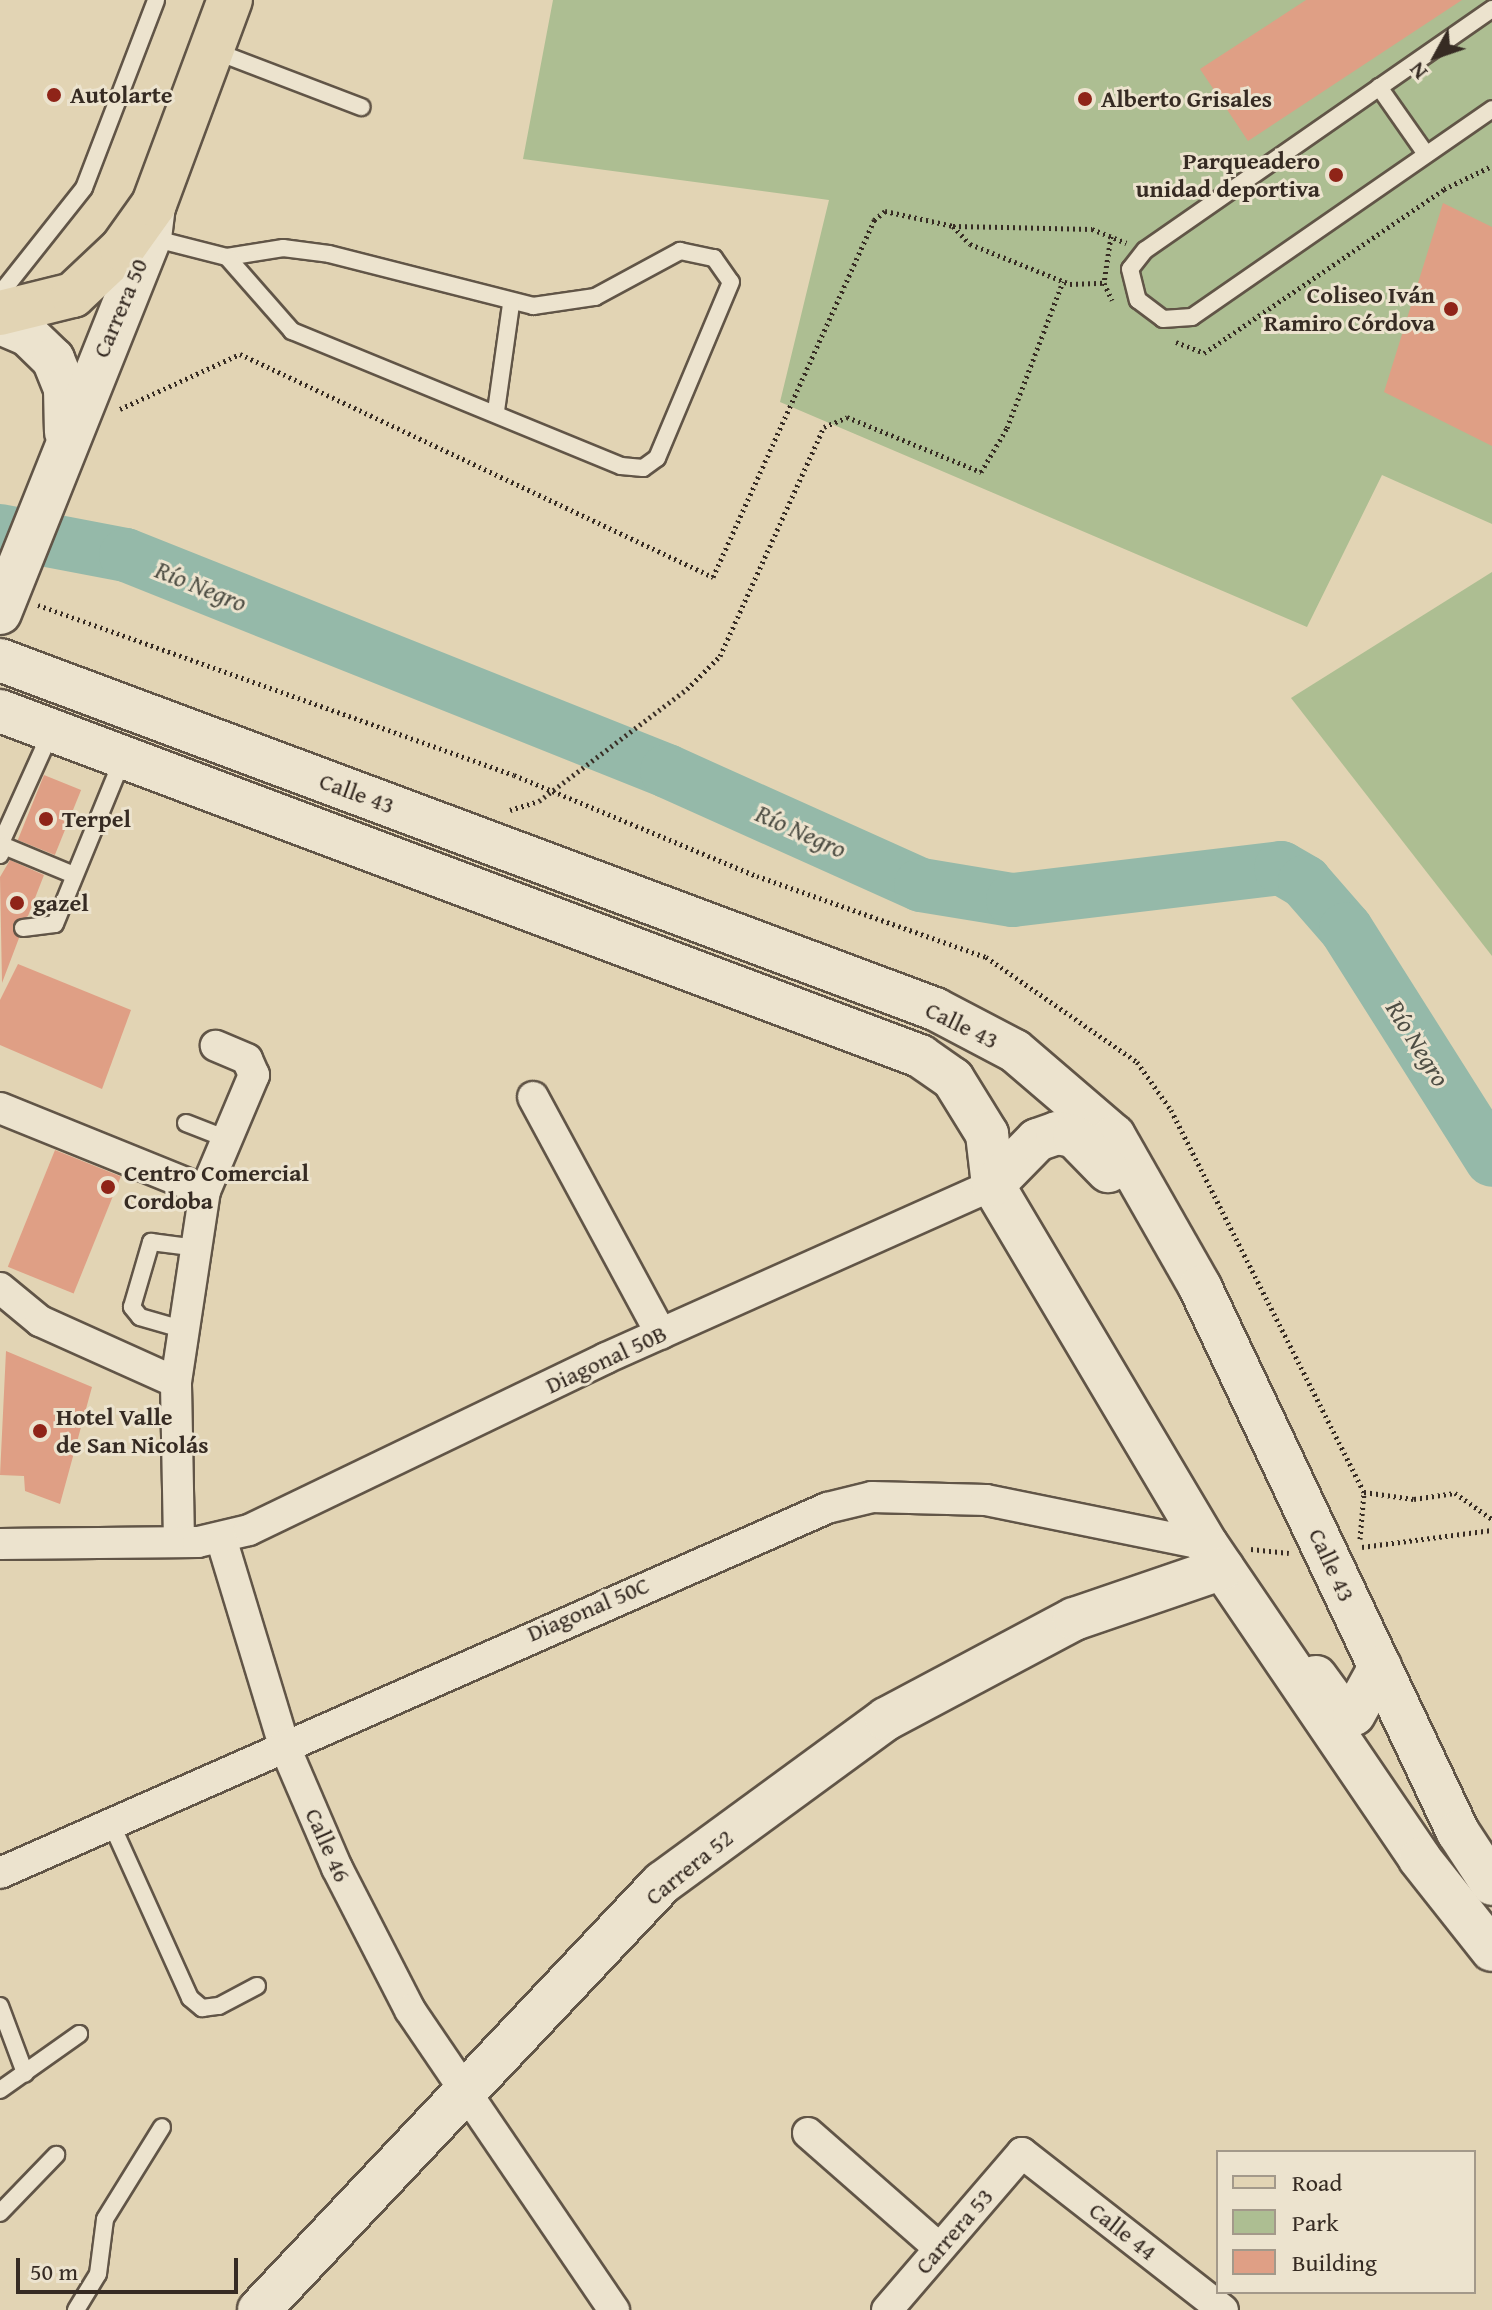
<!DOCTYPE html>
<html>
<head>
<meta charset="utf-8">
<style>
  body { margin:0 }
  #map { position:relative; width:1492px; height:2310px; overflow:hidden; background:#e2d4b4; font-family:"Gentium Book Plus",serif }
  div>[style] { position:absolute }
  .green>* { inset:0; background:#adbe92 }
  .river>* { height:54px; margin:-27px; padding:0 27px; transform-origin:27px; border-radius:27px; background:#95b9a9 }
  .building>* { inset:0; background:#df9f85; transform-origin:0 0 }
  .path>* { height:5px; margin-top:-2.5px; transform-origin:0; background:repeating-linear-gradient(90deg,#362b23 0 2px,transparent 0 6px) }
  .roads { filter:drop-shadow(2px 0 #615547) drop-shadow(-2px 0 #615547) drop-shadow(0 2px #615547) drop-shadow(0 -2px #615547) }
  .lane>* { height:16px; margin:-8px; padding:0 8px; transform-origin:8px; border-radius:8px; background:#ece3ce }
  .street>* { height:30px; margin:-15px; padding:0 15px; transform-origin:15px; border-radius:15px; background:#ece3ce }
  .secondary>* { height:42px; margin:-21px; padding:0 21px; transform-origin:21px; border-radius:21px; background:#ece3ce }
  .primary>* { height:44px; margin:-22px; padding:0 22px; transform-origin:22px; border-radius:22px; background:#e2d4b4 }
  .path-bridge>* { height:5px; margin-top:-2.5px; transform-origin:0; background:repeating-linear-gradient(90deg,#362b23 0 2px,transparent 0 6px) }
  .dots>* { width:22px; height:22px; translate:-50% -50%; box-sizing:border-box; border:4px solid #ece3ce; border-radius:50% }
  span { translate:-50% -50%; white-space:nowrap; text-align:center; line-height:1.15; -webkit-text-stroke:6px #ece3ce; paint-order:stroke }
  .poi-label { font-size:24px; color:#362b23; font-weight:700 }
  .left { translate:0 -50%; text-align:left }
  .right { translate:-100% -50%; text-align:right }
  .street-label { font-size:24px; color:#362b23 }
  .water-label { font-size:26px; color:#4e4e44; font-style:italic }
  .legend { position:absolute; left:1216px; top:2150px; width:260px; height:144px; box-sizing:border-box; background:#ece3ce; border:2px solid #a3998a; margin:0; padding:10px 14px; list-style:none; font-size:24px; color:#362b23 }
  .legend li { display:flex; align-items:center; gap:16px; height:40px }
  .legend b { width:40px; border:2px solid #a3998a }
  .north { position:absolute; left:1396px; top:16px; width:80px; height:80px; -webkit-text-stroke:6px #ece3ce; paint-order:stroke; rotate:230deg; font-size:22px; font-weight:700; line-height:32px; text-align:center; color:#362b23 }
  .north::after { content:''; display:block; margin:auto; width:28px; height:36px; background:#362b23; clip-path:polygon(50% 0,100% 100%,50% 72%,0 100%) }
  .scale { position:absolute; left:16px; top:2258px; width:222px; height:36px; box-sizing:border-box; border:4px solid #362b23; border-top:0; padding-left:10px; font-size:24px; line-height:28px; white-space:nowrap; color:#362b23; -webkit-text-stroke:6px #ece3ce; paint-order:stroke }
</style>
</head>
<body>
<div id="map">
  <div class="green">
    <div style="clip-path:polygon(553px 0,1492px 0,1492px 524px,1382px 475px,1307px 627px,780px 402px,829px 200px,523px 159px)"></div>
    <div style="clip-path:polygon(1492px 572px,1492px 956px,1291px 698px)"></div>
  </div>
  <div class="river">
    <div style="left:0;top:531px;width:128px;rotate:10.8deg"></div>
    <div style="left:126px;top:555px;width:583px;rotate:21.76deg"></div>
    <div style="left:667px;top:771px;width:278px;rotate:24.2deg"></div>
    <div style="left:921px;top:885px;width:93px;rotate:9.3deg"></div>
    <div style="left:1013px;top:900px;width:270px;rotate:-6.8deg"></div>
    <div style="left:1281px;top:868px;width:28px;rotate:30deg"></div>
    <div style="left:1305px;top:882px;width:62px;rotate:48.9deg"></div>
    <div style="left:1346px;top:929px;width:273px;rotate:57.7deg"></div>
  </div>
  <div class="building">
    <div style="clip-path:polygon(1306px 0,1462px 0,1248px 141px,1200px 69px)"></div>
    <div style="clip-path:polygon(1443px 203px,1492px 227px,1492px 446px,1384px 392px)"></div>
    <div style="left:44px;top:775px;width:40px;height:70px;rotate:22deg"></div>
    <div style="clip-path:polygon(10px 860px,44px 875px,28px 916px,13px 924px,19px 938px,2px 983px,0 877px)"></div>
    <div style="clip-path:polygon(18px 964px,131px 1010px,102px 1089px,0 1045px,0 1000px)"></div>
    <div style="left:55px;top:1150px;width:71px;height:126px;rotate:22deg"></div>
    <div style="clip-path:polygon(6px 1351px,92px 1387px,60px 1504px,25px 1491px,24px 1476px,0 1475px)"></div>
  </div>
  <div class="path">
    <div style="left:953px;top:226px;width:25px;rotate:47deg"></div>
    <div style="left:970px;top:244px;width:108px;rotate:21.8deg"></div>
    <div style="left:1070px;top:284px;width:34px;rotate:-2deg"></div>
    <div style="left:1111px;top:236px;width:48px;rotate:98.5deg"></div>
    <div style="left:1104px;top:283px;width:19px;rotate:65deg"></div>
    <div style="left:1176px;top:342px;width:30px;rotate:21deg"></div>
    <div style="left:1204px;top:353px;width:291px;rotate:-34.3deg"></div>
    <div style="left:1444px;top:189px;width:53px;rotate:-25.6deg"></div>
    <div style="left:120px;top:409px;width:132px;rotate:-24.6deg"></div>
    <div style="left:240px;top:354px;width:523px;rotate:25.24deg"></div>
    <div style="left:713px;top:577px;width:392px;rotate:-65.7deg"></div>
    <div style="left:874px;top:220px;width:14px;rotate:-39deg"></div>
    <div style="left:885px;top:211px;width:70px;rotate:12.4deg"></div>
    <div style="left:953px;top:226px;width:139px;rotate:1.2deg"></div>
    <div style="left:1092px;top:229px;width:37px;rotate:22deg"></div>
    <div style="left:38px;top:605px;width:505px;rotate:19.65deg"></div>
    <div style="left:514px;top:775px;width:263px;rotate:22.6deg"></div>
    <div style="left:757px;top:876px;width:243px;rotate:19.5deg"></div>
    <div style="left:986px;top:957px;width:184px;rotate:34.8deg"></div>
    <div style="left:1137px;top:1062px;width:59px;rotate:54.7deg"></div>
    <div style="left:1171px;top:1110px;width:428px;rotate:63.2deg"></div>
    <div style="left:1364px;top:1492px;width:50px;rotate:8deg"></div>
    <div style="left:1414px;top:1499px;width:41px;rotate:-8.3deg"></div>
    <div style="left:1455px;top:1493px;width:45px;rotate:35.1deg"></div>
    <div style="left:687px;top:689px;width:47px;rotate:-45deg"></div>
    <div style="left:720px;top:656px;width:252px;rotate:-65.6deg"></div>
    <div style="left:824px;top:427px;width:25px;rotate:-23deg"></div>
    <div style="left:847px;top:417px;width:145px;rotate:22.3deg"></div>
    <div style="left:981px;top:472px;width:51px;rotate:-59.4deg"></div>
    <div style="left:1007px;top:428px;width:157px;rotate:-69.1deg"></div>
    <div style="left:510px;top:810px;width:30px;rotate:-17deg"></div>
    <div style="left:1360px;top:1539px;width:47px;rotate:-85.1deg"></div>
    <div style="left:1362px;top:1547px;width:131px;rotate:-7.5deg"></div>
    <div style="left:1251px;top:1549px;width:38px;rotate:6deg"></div>
  </div>
  <div class="roads">
    <div class="lane">
      <div style="left:1492px;top:9px;width:422px;rotate:145.2deg"></div>
      <div style="left:1145px;top:250px;width:24px;rotate:128deg"></div>
      <div style="left:1130px;top:269px;width:32px;rotate:76deg"></div>
      <div style="left:1138px;top:300px;width:31px;rotate:37deg"></div>
      <div style="left:1163px;top:319px;width:29px;rotate:-4deg"></div>
      <div style="left:1192px;top:317px;width:365px;rotate:-34.7deg"></div>
      <div style="left:212px;top:50px;width:160px;rotate:20.9deg"></div>
      <div style="left:1379px;top:87px;width:82px;rotate:55deg"></div>
      <div style="left:152px;top:238px;width:77px;rotate:14.2deg"></div>
      <div style="left:227px;top:257px;width:57px;rotate:-9.1deg"></div>
      <div style="left:283px;top:248px;width:46px;rotate:7.4deg"></div>
      <div style="left:329px;top:254px;width:211px;rotate:14.3deg"></div>
      <div style="left:533px;top:306px;width:63px;rotate:-8.3deg"></div>
      <div style="left:595px;top:297px;width:97px;rotate:-28.4deg"></div>
      <div style="left:680px;top:251px;width:35px;rotate:12deg"></div>
      <div style="left:714px;top:258px;width:29px;rotate:55deg"></div>
      <div style="left:731px;top:282px;width:191px;rotate:112.8deg"></div>
      <div style="left:657px;top:458px;width:17px;rotate:144deg"></div>
      <div style="left:643px;top:468px;width:22px;rotate:-175deg"></div>
      <div style="left:621px;top:466px;width:356px;rotate:-157.7deg"></div>
      <div style="left:292px;top:331px;width:98px;rotate:-131.3deg"></div>
      <div style="left:0;top:294px;width:135px;rotate:-51.6deg"></div>
      <div style="left:84px;top:188px;width:201px;rotate:-69deg"></div>
      <div style="left:496px;top:411px;width:108px;rotate:-82deg"></div>
      <div style="left:0;top:845px;width:126px;rotate:-65.7deg"></div>
      <div style="left:0;top:855px;width:10px;rotate:-66deg"></div>
      <div style="left:4px;top:846px;width:76px;rotate:22.5deg"></div>
      <div style="left:23px;top:928px;width:32px;rotate:-7deg"></div>
      <div style="left:55px;top:924px;width:179px;rotate:-67.7deg"></div>
      <div style="left:186px;top:1123px;width:44px;rotate:21.3deg"></div>
      <div style="left:185px;top:1330px;width:47px;rotate:-163.9deg"></div>
      <div style="left:140px;top:1317px;width:13px;rotate:-129deg"></div>
      <div style="left:132px;top:1307px;width:68px;rotate:-73.7deg"></div>
      <div style="left:151px;top:1242px;width:46px;rotate:7.4deg"></div>
      <div style="left:111px;top:1823px;width:192px;rotate:65.7deg"></div>
      <div style="left:190px;top:1998px;width:16px;rotate:40deg"></div>
      <div style="left:202px;top:2008px;width:17px;rotate:-7deg"></div>
      <div style="left:219px;top:2006px;width:43px;rotate:-27.8deg"></div>
      <div style="left:0;top:2006px;width:72px;rotate:69.5deg"></div>
      <div style="left:0;top:2090px;width:97px;rotate:-35.3deg"></div>
      <div style="left:0;top:2213px;width:81px;rotate:-46deg"></div>
      <div style="left:76px;top:2310px;width:42px;rotate:-58.6deg"></div>
      <div style="left:98px;top:2274px;width:55px;rotate:-82.7deg"></div>
      <div style="left:105px;top:2219px;width:108px;rotate:-58.2deg"></div>
    </div>
    <div class="street">
      <div style="left:533px;top:1097px;width:269px;rotate:61.6deg"></div>
      <div style="left:0;top:1108px;width:221px;rotate:22deg"></div>
      <div style="left:0;top:1288px;width:52px;rotate:39.5deg"></div>
      <div style="left:40px;top:1321px;width:149px;rotate:24.2deg"></div>
      <div style="left:221px;top:1538px;width:216px;rotate:73.1deg"></div>
      <div style="left:284px;top:1745px;width:134px;rotate:66.7deg"></div>
      <div style="left:337px;top:1868px;width:160px;rotate:62.8deg"></div>
      <div style="left:410px;top:2010px;width:363px;rotate:55.8deg"></div>
      <div style="left:179px;top:1541px;width:159px;rotate:-91.1deg"></div>
      <div style="left:176px;top:1382px;width:193px;rotate:-81.4deg"></div>
      <div style="left:205px;top:1191px;width:126px;rotate:-67.1deg"></div>
      <div style="left:254px;top:1075px;width:17px;rotate:-114deg"></div>
      <div style="left:247px;top:1059px;width:34px;rotate:-157deg"></div>
      <div style="left:0;top:1544px;width:198px;rotate:-0.6deg"></div>
      <div style="left:198px;top:1542px;width:52px;rotate:-13.2deg"></div>
      <div style="left:249px;top:1530px;width:396px;rotate:-25.7deg"></div>
      <div style="left:606px;top:1358px;width:424px;rotate:-24.1deg"></div>
      <div style="left:0;top:1873px;width:904px;rotate:-23.81deg"></div>
      <div style="left:827px;top:1508px;width:46px;rotate:-13.7deg"></div>
      <div style="left:872px;top:1497px;width:114px;rotate:1.5deg"></div>
      <div style="left:986px;top:1500px;width:226px;rotate:11.5deg"></div>
      <div style="left:808px;top:2133px;width:174px;rotate:41.3deg"></div>
      <div style="left:887px;top:2310px;width:207px;rotate:-49.3deg"></div>
      <div style="left:1022px;top:2153px;width:255px;rotate:38deg"></div>
    </div>
    <div class="secondary">
      <div style="left:0;top:323px;width:30px;rotate:23deg"></div>
      <div style="left:28px;top:335px;width:35px;rotate:44deg"></div>
      <div style="left:53px;top:359px;width:32px;rotate:68deg"></div>
      <div style="left:65px;top:389px;width:43px;rotate:88.7deg"></div>
      <div style="left:0;top:613px;width:404px;rotate:-68.2deg"></div>
      <div style="left:150px;top:238px;width:33px;rotate:-83deg"></div>
      <div style="left:0;top:660px;width:998px;rotate:20.47deg"></div>
      <div style="left:935px;top:1009px;width:90px;rotate:27.7deg"></div>
      <div style="left:1015px;top:1051px;width:130px;rotate:40.6deg"></div>
      <div style="left:1114px;top:1136px;width:174px;rotate:60.3deg"></div>
      <div style="left:1200px;top:1287px;width:603px;rotate:64.67deg"></div>
      <div style="left:1458px;top:1832px;width:62px;rotate:56.8deg"></div>
      <div style="left:0;top:711px;width:983px;rotate:20.56deg"></div>
      <div style="left:920px;top:1056px;width:40px;rotate:34.9deg"></div>
      <div style="left:953px;top:1079px;width:65px;rotate:58.3deg"></div>
      <div style="left:987px;top:1134px;width:51px;rotate:83.3deg"></div>
      <div style="left:993px;top:1185px;width:419px;rotate:59.3deg"></div>
      <div style="left:1207px;top:1545px;width:379px;rotate:55.8deg"></div>
      <div style="left:1420px;top:1859px;width:116px;rotate:51.6deg"></div>
      <div style="left:993px;top:1185px;width:63px;rotate:-45.6deg"></div>
      <div style="left:1037px;top:1140px;width:21px;rotate:-19deg"></div>
      <div style="left:1057px;top:1133px;width:17px;rotate:10deg"></div>
      <div style="left:1074px;top:1136px;width:49px;rotate:45.8deg"></div>
      <div style="left:1316px;top:1677px;width:37px;rotate:54deg"></div>
      <div style="left:1338px;top:1707px;width:17px;rotate:24deg"></div>
      <div style="left:1354px;top:1714px;width:54px;rotate:-61deg"></div>
      <div style="left:259px;top:2310px;width:587px;rotate:-46.66deg"></div>
      <div style="left:662px;top:1883px;width:278px;rotate:-36.2deg"></div>
      <div style="left:886px;top:1719px;width:213px;rotate:-28deg"></div>
      <div style="left:1074px;top:1619px;width:157px;rotate:-18.9deg"></div>
    </div>
    <div class="primary">
      <div style="left:0;top:313px;width:75px;rotate:-13.9deg"></div>
      <div style="left:73px;top:295px;width:67px;rotate:-43.2deg"></div>
      <div style="left:122px;top:249px;width:55px;rotate:-54.6deg"></div>
      <div style="left:154px;top:204px;width:218px;rotate:-69.6deg"></div>
    </div>
  </div>
  <div class="path-bridge">
    <div style="left:539px;top:801px;width:186px;rotate:-37.1deg"></div>
  </div>
  <div class="dots">
    <div style="left:54px;top:95px;background:#8f2418"></div>
    <div style="left:1085px;top:99px;background:#8f2418"></div>
    <div style="left:1336px;top:175px;background:#8f2418"></div>
    <div style="left:1451px;top:309px;background:#8f2418"></div>
    <div style="left:46px;top:819px;background:#8f2418"></div>
    <div style="left:17px;top:903px;background:#8f2418"></div>
    <div style="left:108px;top:1187px;background:#8f2418"></div>
    <div style="left:40px;top:1431px;background:#8f2418"></div>
  </div>
  <div class="poi-label">
    <span class="left" style="left:70px;top:95px">Autolarte</span>
    <span class="left" style="left:1101px;top:99px">Alberto Grisales</span>
    <span class="right" style="left:1320px;top:175px">Parqueadero<br>unidad deportiva</span>
    <span class="right" style="left:1435px;top:309px">Coliseo Iván<br>Ramiro Córdova</span>
    <span class="left" style="left:62px;top:819px">Terpel</span>
    <span class="left" style="left:33px;top:903px">gazel</span>
    <span class="left" style="left:124px;top:1187px">Centro Comercial<br>Cordoba</span>
    <span class="left" style="left:56px;top:1431px">Hotel Valle<br>de San Nicolás</span>
  </div>
  <div class="street-label">
    <span style="left:120px;top:308px;rotate:-67deg">Carrera 50</span>
    <span style="left:357px;top:793px;rotate:20deg">Calle 43</span>
    <span style="left:962px;top:1025px;rotate:26deg">Calle 43</span>
    <span style="left:606px;top:1359px;rotate:-25deg">Diagonal 50B</span>
    <span style="left:1332px;top:1565px;rotate:65deg">Calle 43</span>
    <span style="left:588px;top:1609px;rotate:-23deg">Diagonal 50C</span>
    <span style="left:328px;top:1845px;rotate:66deg">Calle 46</span>
    <span style="left:689px;top:1867px;rotate:-39deg">Carrera 52</span>
    <span style="left:954px;top:2231px;rotate:-49deg">Carrera 53</span>
    <span style="left:1123px;top:2231px;rotate:38deg">Calle 44</span>
  </div>
  <div class="water-label">
    <span style="left:201px;top:586px;rotate:22deg">Río Negro</span>
    <span style="left:801px;top:831px;rotate:24deg">Río Negro</span>
    <span style="left:1418px;top:1043px;rotate:58deg">Río Negro</span>
  </div>
  <ul class="legend">
  <li><b style="height:10px;background:#e2d4b4"></b>Road</li>
  <li><b style="height:22px;background:#adbe92"></b>Park</li>
  <li><b style="height:22px;background:#df9f85"></b>Building</li>
  </ul>
  <div class="north">N</div>
  <div class="scale">50 m</div>
</div>
</body>
</html>
